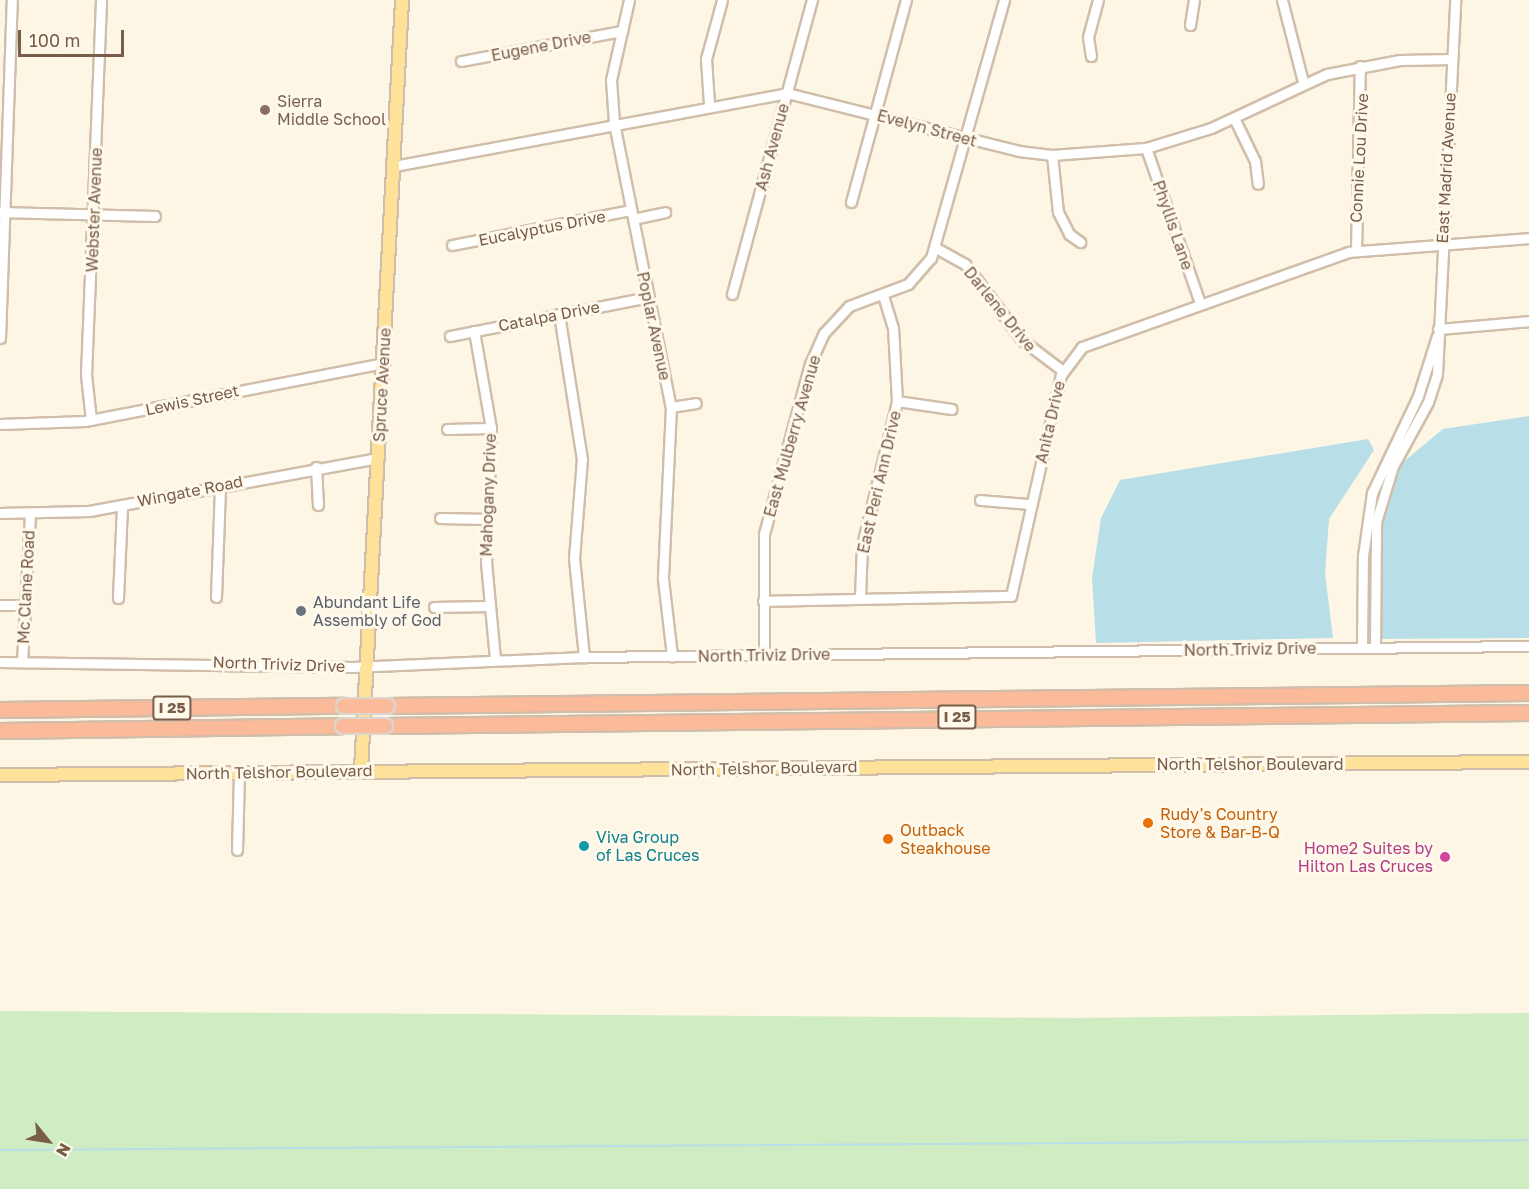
<!DOCTYPE html>
<html>
<head>
<meta charset="utf-8">
<style>
  body { margin:0 }
  #map { position:relative; width:1529px; height:1189px; overflow:hidden; background:#fdf6e5; font-family:"Golos Text",sans-serif }
  div>[style] { position:absolute }
  .green>* { inset:0; background:#d0ecc2 }
  .water>* { inset:0; background:#b8dee8 }
  .stream>* { height:2px; margin:-1px; padding:0 1px; transform-origin:1px; border-radius:1px; background:#b8dee8 }
  .roads { filter:drop-shadow(2px 0 #d0beaa) drop-shadow(-2px 0 #d0beaa) drop-shadow(0 2px #d0beaa) drop-shadow(0 -2px #d0beaa) }
  .minor>* { height:9px; margin:-4.5px; padding:0 4.5px; transform-origin:4.5px; border-radius:4.5px; background:#fff }
  .major>* { height:12px; margin:-6px; padding:0 6px; transform-origin:6px; border-radius:6px; background:#ffe29a }
  .highway>* { height:14px; margin:-7px; padding:0 7px; transform-origin:7px; border-radius:7px; background:#fbba99 }
  .bridges { filter:drop-shadow(2px 0 #dcd5cf) drop-shadow(-2px 0 #dcd5cf) drop-shadow(0 2px #dcd5cf) drop-shadow(0 -2px #dcd5cf) }
  .highway-bridge>* { height:14px; margin:-7px; padding:0 7px; transform-origin:7px; border-radius:7px; background:#fbba99 }
  .dots>* { width:16px; height:16px; translate:-50% -50%; box-sizing:border-box; border:3px solid #fff9ec; border-radius:50% }
  span { translate:-50% -50%; white-space:nowrap; text-align:center; line-height:1.15; -webkit-text-stroke:6px #fff9ec; paint-order:stroke }
  .shield-label span { padding:2px 4px; background:#fff9ec; border:2px solid; border-radius:4px; -webkit-text-stroke-width:0 }
  .shield-label { font-size:15px; color:#785d48; font-weight:700 }
  .street-label { font-size:16px; color:#785d48 }
  .education-label { font-size:16px; color:#785e54 }
  .left { translate:0 -50%; text-align:left }
  .worship-label { font-size:16px; color:#5b616d }
  .food-label { font-size:16px; color:#c56008 }
  .culture-label { font-size:16px; color:#0d838f }
  .hotel-label { font-size:16px; color:#b23c85 }
  .right { translate:-100% -50%; text-align:right }
  .north { position:absolute; left:18px; top:1111px; width:60px; height:60px; -webkit-text-stroke:4px #fff9ec; paint-order:stroke; rotate:120deg; font-size:16px; font-weight:700; line-height:24px; text-align:center; color:#785d48 }
  .north::after { content:''; display:block; margin:auto; width:21px; height:27px; background:#785d48; clip-path:polygon(50% 0,100% 100%,50% 72%,0 100%) }
  .scale { position:absolute; left:18px; top:30px; width:106px; height:27px; box-sizing:border-box; border:3px solid #785d48; border-top:0; padding-left:8px; font-size:18px; line-height:21px; white-space:nowrap; color:#785d48; -webkit-text-stroke:4px #fff9ec; paint-order:stroke }
</style>
</head>
<body>
<div id="map">
  <div class="green">
    <div style="clip-path:polygon(0 1011px,1075px 1018px,1529px 1013px,1529px 1189px,0 1189px)"></div>
  </div>
  <div class="water">
    <div style="clip-path:polygon(1529px 416px,1529px 638px,1367px 639px,1375px 517px,1401px 464px,1443px 429px)"></div>
    <div style="clip-path:polygon(1368px 439px,1374px 450px,1329px 519px,1325px 573px,1333px 638px,1096px 643px,1092px 578px,1101px 518px,1120px 480px)"></div>
  </div>
  <div class="stream">
    <div style="left:0;top:1150px;width:1529px;rotate:-0.37deg"></div>
  </div>
  <div class="roads">
    <div class="minor">
      <div style="left:629px;top:0;width:82px;rotate:102.7deg"></div>
      <div style="left:611px;top:80px;width:43px;rotate:86deg"></div>
      <div style="left:614px;top:123px;width:290px;rotate:78.7deg"></div>
      <div style="left:671px;top:407px;width:172px;rotate:92.7deg"></div>
      <div style="left:663px;top:579px;width:78px;rotate:83.3deg"></div>
      <div style="left:1282px;top:0;width:85px;rotate:75.6deg"></div>
      <div style="left:1190px;top:25px;width:25px;rotate:-81deg"></div>
      <div style="left:1091px;top:56px;width:19px;rotate:-99deg"></div>
      <div style="left:1088px;top:37px;width:38px;rotate:-75deg"></div>
      <div style="left:461px;top:61px;width:164px;rotate:-10.6deg"></div>
      <div style="left:709px;top:104px;width:45px;rotate:-93.8deg"></div>
      <div style="left:706px;top:59px;width:61px;rotate:-74.8deg"></div>
      <div style="left:1234px;top:118px;width:48px;rotate:64deg"></div>
      <div style="left:1255px;top:161px;width:23px;rotate:83deg"></div>
      <div style="left:1146px;top:148px;width:164px;rotate:70.8deg"></div>
      <div style="left:1052px;top:155px;width:57px;rotate:84deg"></div>
      <div style="left:1058px;top:212px;width:25px;rotate:63deg"></div>
      <div style="left:1069px;top:234px;width:14px;rotate:36deg"></div>
      <div style="left:394px;top:166px;width:400px;rotate:-10.5deg"></div>
      <div style="left:787px;top:93px;width:239px;rotate:14deg"></div>
      <div style="left:1019px;top:151px;width:33px;rotate:7deg"></div>
      <div style="left:1052px;top:155px;width:94px;rotate:-4.3deg"></div>
      <div style="left:1146px;top:148px;width:68px;rotate:-17.1deg"></div>
      <div style="left:1211px;top:128px;width:128px;rotate:-25deg"></div>
      <div style="left:1327px;top:74px;width:74px;rotate:-10.9deg"></div>
      <div style="left:1400px;top:60px;width:52px;rotate:-1.1deg"></div>
      <div style="left:851px;top:202px;width:209px;rotate:-74.8deg"></div>
      <div style="left:0;top:212px;width:155px;rotate:1.5deg"></div>
      <div style="left:633px;top:219px;width:33px;rotate:-12deg"></div>
      <div style="left:452px;top:245px;width:182px;rotate:-11.1deg"></div>
      <div style="left:936px;top:248px;width:33px;rotate:29deg"></div>
      <div style="left:965px;top:264px;width:95px;rotate:53.1deg"></div>
      <div style="left:1022px;top:340px;width:51px;rotate:37.1deg"></div>
      <div style="left:1356px;top:251px;width:185px;rotate:-88.8deg"></div>
      <div style="left:732px;top:294px;width:305px;rotate:-74.8deg"></div>
      <div style="left:559px;top:314px;width:147px;rotate:81deg"></div>
      <div style="left:582px;top:459px;width:99px;rotate:94.6deg"></div>
      <div style="left:574px;top:558px;width:100px;rotate:84.2deg"></div>
      <div style="left:1438px;top:329px;width:91px;rotate:-5deg"></div>
      <div style="left:474px;top:331px;width:98px;rotate:80.1deg"></div>
      <div style="left:491px;top:428px;width:134px;rotate:92.1deg"></div>
      <div style="left:486px;top:562px;width:97px;rotate:84.7deg"></div>
      <div style="left:450px;top:336px;width:202px;rotate:-11.1deg"></div>
      <div style="left:0;top:338px;width:338px;rotate:-88deg"></div>
      <div style="left:897px;top:401px;width:55px;rotate:8.4deg"></div>
      <div style="left:671px;top:407px;width:25px;rotate:-9deg"></div>
      <div style="left:91px;top:420px;width:45px;rotate:-96.3deg"></div>
      <div style="left:86px;top:375px;width:375px;rotate:-87.7deg"></div>
      <div style="left:0;top:424px;width:85px;rotate:-2deg"></div>
      <div style="left:85px;top:421px;width:305px;rotate:-11deg"></div>
      <div style="left:447px;top:429px;width:44px;rotate:-1.3deg"></div>
      <div style="left:316px;top:467px;width:38px;rotate:87deg"></div>
      <div style="left:980px;top:500px;width:49px;rotate:4.7deg"></div>
      <div style="left:0;top:513px;width:89px;rotate:-1.3deg"></div>
      <div style="left:89px;top:511px;width:295px;rotate:-10.4deg"></div>
      <div style="left:440px;top:518px;width:48px;rotate:1.2deg"></div>
      <div style="left:216px;top:597px;width:111px;rotate:-87.9deg"></div>
      <div style="left:860px;top:597px;width:52px;rotate:-87.8deg"></div>
      <div style="left:862px;top:545px;width:148px;rotate:-76.3deg"></div>
      <div style="left:897px;top:401px;width:73px;rotate:-93.1deg"></div>
      <div style="left:893px;top:328px;width:34px;rotate:-107deg"></div>
      <div style="left:118px;top:598px;width:93px;rotate:-87.5deg"></div>
      <div style="left:763px;top:601px;width:248px;rotate:-1.2deg"></div>
      <div style="left:1011px;top:596px;width:227px;rotate:-77.3deg"></div>
      <div style="left:1061px;top:375px;width:35px;rotate:-53deg"></div>
      <div style="left:1082px;top:347px;width:283px;rotate:-19.6deg"></div>
      <div style="left:1349px;top:252px;width:181px;rotate:-4.4deg"></div>
      <div style="left:0;top:605px;width:25px"></div>
      <div style="left:434px;top:607px;width:55px;rotate:-1deg"></div>
      <div style="left:1362px;top:647px;width:91px;rotate:-89.4deg"></div>
      <div style="left:1363px;top:556px;width:64px;rotate:-81.9deg"></div>
      <div style="left:1372px;top:493px;width:107px;rotate:-64.6deg"></div>
      <div style="left:1418px;top:396px;width:63px;rotate:-72.4deg"></div>
      <div style="left:1375px;top:647px;width:125px;rotate:-89.5deg"></div>
      <div style="left:1376px;top:522px;width:59px;rotate:-73.1deg"></div>
      <div style="left:1393px;top:466px;width:73px;rotate:-61.3deg"></div>
      <div style="left:1428px;top:402px;width:29px;rotate:-72deg"></div>
      <div style="left:1437px;top:374px;width:374px;rotate:-87.2deg"></div>
      <div style="left:764px;top:655px;width:121px;rotate:-90deg"></div>
      <div style="left:764px;top:534px;width:176px;rotate:-74.9deg"></div>
      <div style="left:810px;top:364px;width:34px;rotate:-66deg"></div>
      <div style="left:824px;top:333px;width:37px;rotate:-47deg"></div>
      <div style="left:849px;top:306px;width:63px;rotate:-20.4deg"></div>
      <div style="left:908px;top:284px;width:35px;rotate:-49deg"></div>
      <div style="left:931px;top:258px;width:268px;rotate:-74.2deg"></div>
      <div style="left:0;top:662px;width:353px;rotate:0.8deg"></div>
      <div style="left:353px;top:667px;width:231px;rotate:-2.5deg"></div>
      <div style="left:584px;top:657px;width:945px;rotate:-0.67deg"></div>
      <div style="left:22px;top:662px;width:149px;rotate:-86.9deg"></div>
      <div style="left:237px;top:850px;width:77px;rotate:-88.5deg"></div>
    </div>
    <div class="major">
      <div style="left:361px;top:770px;width:771px;rotate:-86.95deg"></div>
      <div style="left:0;top:775px;width:1529px;rotate:-0.49deg"></div>
    </div>
    <div class="highway">
      <div style="left:387px;top:706px;width:1142px;rotate:-0.65deg"></div>
      <div style="left:0;top:710px;width:344px;rotate:-0.7deg"></div>
      <div style="left:385px;top:726px;width:1144px;rotate:-0.65deg"></div>
      <div style="left:0;top:731px;width:343px;rotate:-0.8deg"></div>
    </div>
  </div>
  <div class="bridges">
    <div class="highway-bridge">
      <div style="left:344px;top:706px;width:43px"></div>
      <div style="left:343px;top:726px;width:42px"></div>
    </div>
  </div>
  <div class="dots">
    <div style="left:265px;top:110px;background:#8d6e63"></div>
    <div style="left:301px;top:611px;background:#6b7280"></div>
    <div style="left:1148px;top:823px;background:#e8710a"></div>
    <div style="left:888px;top:839px;background:#e8710a"></div>
    <div style="left:584px;top:846px;background:#0f9aa8"></div>
    <div style="left:1445px;top:857px;background:#d1479c"></div>
  </div>
  <div class="shield-label">
    <span style="left:172px;top:708px">I 25</span>
    <span style="left:957px;top:717px">I 25</span>
  </div>
  <div class="street-label">
    <span style="left:541px;top:46px;rotate:-11deg">Eugene Drive</span>
    <span style="left:927px;top:128px;rotate:15deg">Evelyn Street</span>
    <span style="left:772px;top:147px;rotate:-75deg">Ash Avenue</span>
    <span style="left:1359px;top:158px;rotate:-87deg">Connie Lou Drive</span>
    <span style="left:1446px;top:168px;rotate:-87deg">East Madrid Avenue</span>
    <span style="left:94px;top:210px;rotate:-88deg">Webster Avenue</span>
    <span style="left:1173px;top:225px;rotate:71deg">Phyllis Lane</span>
    <span style="left:542px;top:228px;rotate:-11deg">Eucalyptus Drive</span>
    <span style="left:1000px;top:309px;rotate:51deg">Darlene Drive</span>
    <span style="left:549px;top:316px;rotate:-11deg">Catalpa Drive</span>
    <span style="left:654px;top:326px;rotate:78deg">Poplar Avenue</span>
    <span style="left:382px;top:385px;rotate:-87deg">Spruce Avenue</span>
    <span style="left:192px;top:400px;rotate:-12deg">Lewis Street</span>
    <span style="left:1050px;top:422px;rotate:-77deg">Anita Drive</span>
    <span style="left:792px;top:436px;rotate:-74deg">East Mulberry Avenue</span>
    <span style="left:879px;top:482px;rotate:-77deg">East Peri Ann Drive</span>
    <span style="left:190px;top:491px;rotate:-11deg">Wingate Road</span>
    <span style="left:488px;top:495px;rotate:-88deg">Mahogany Drive</span>
    <span style="left:26px;top:587px;rotate:-87deg">Mc Clane Road</span>
    <span style="left:1250px;top:649px;rotate:-1deg">North Triviz Drive</span>
    <span style="left:764px;top:655px;rotate:-1deg">North Triviz Drive</span>
    <span style="left:279px;top:664px;rotate:2deg">North Triviz Drive</span>
    <span style="left:1250px;top:764px">North Telshor Boulevard</span>
    <span style="left:764px;top:768px;rotate:-1deg">North Telshor Boulevard</span>
    <span style="left:279px;top:772px;rotate:-1deg">North Telshor Boulevard</span>
  </div>
  <div class="education-label">
    <span class="left" style="left:277px;top:110px">Sierra<br>Middle School</span>
  </div>
  <div class="worship-label">
    <span class="left" style="left:313px;top:611px">Abundant Life<br>Assembly of God</span>
  </div>
  <div class="food-label">
    <span class="left" style="left:1160px;top:823px">Rudy's Country<br>Store &amp; Bar-B-Q</span>
    <span class="left" style="left:900px;top:839px">Outback<br>Steakhouse</span>
  </div>
  <div class="culture-label">
    <span class="left" style="left:596px;top:846px">Viva Group<br>of Las Cruces</span>
  </div>
  <div class="hotel-label">
    <span class="right" style="left:1433px;top:857px">Home2 Suites by<br>Hilton Las Cruces</span>
  </div>
  <div class="north">N</div>
  <div class="scale">100 m</div>
</div>
</body>
</html>
